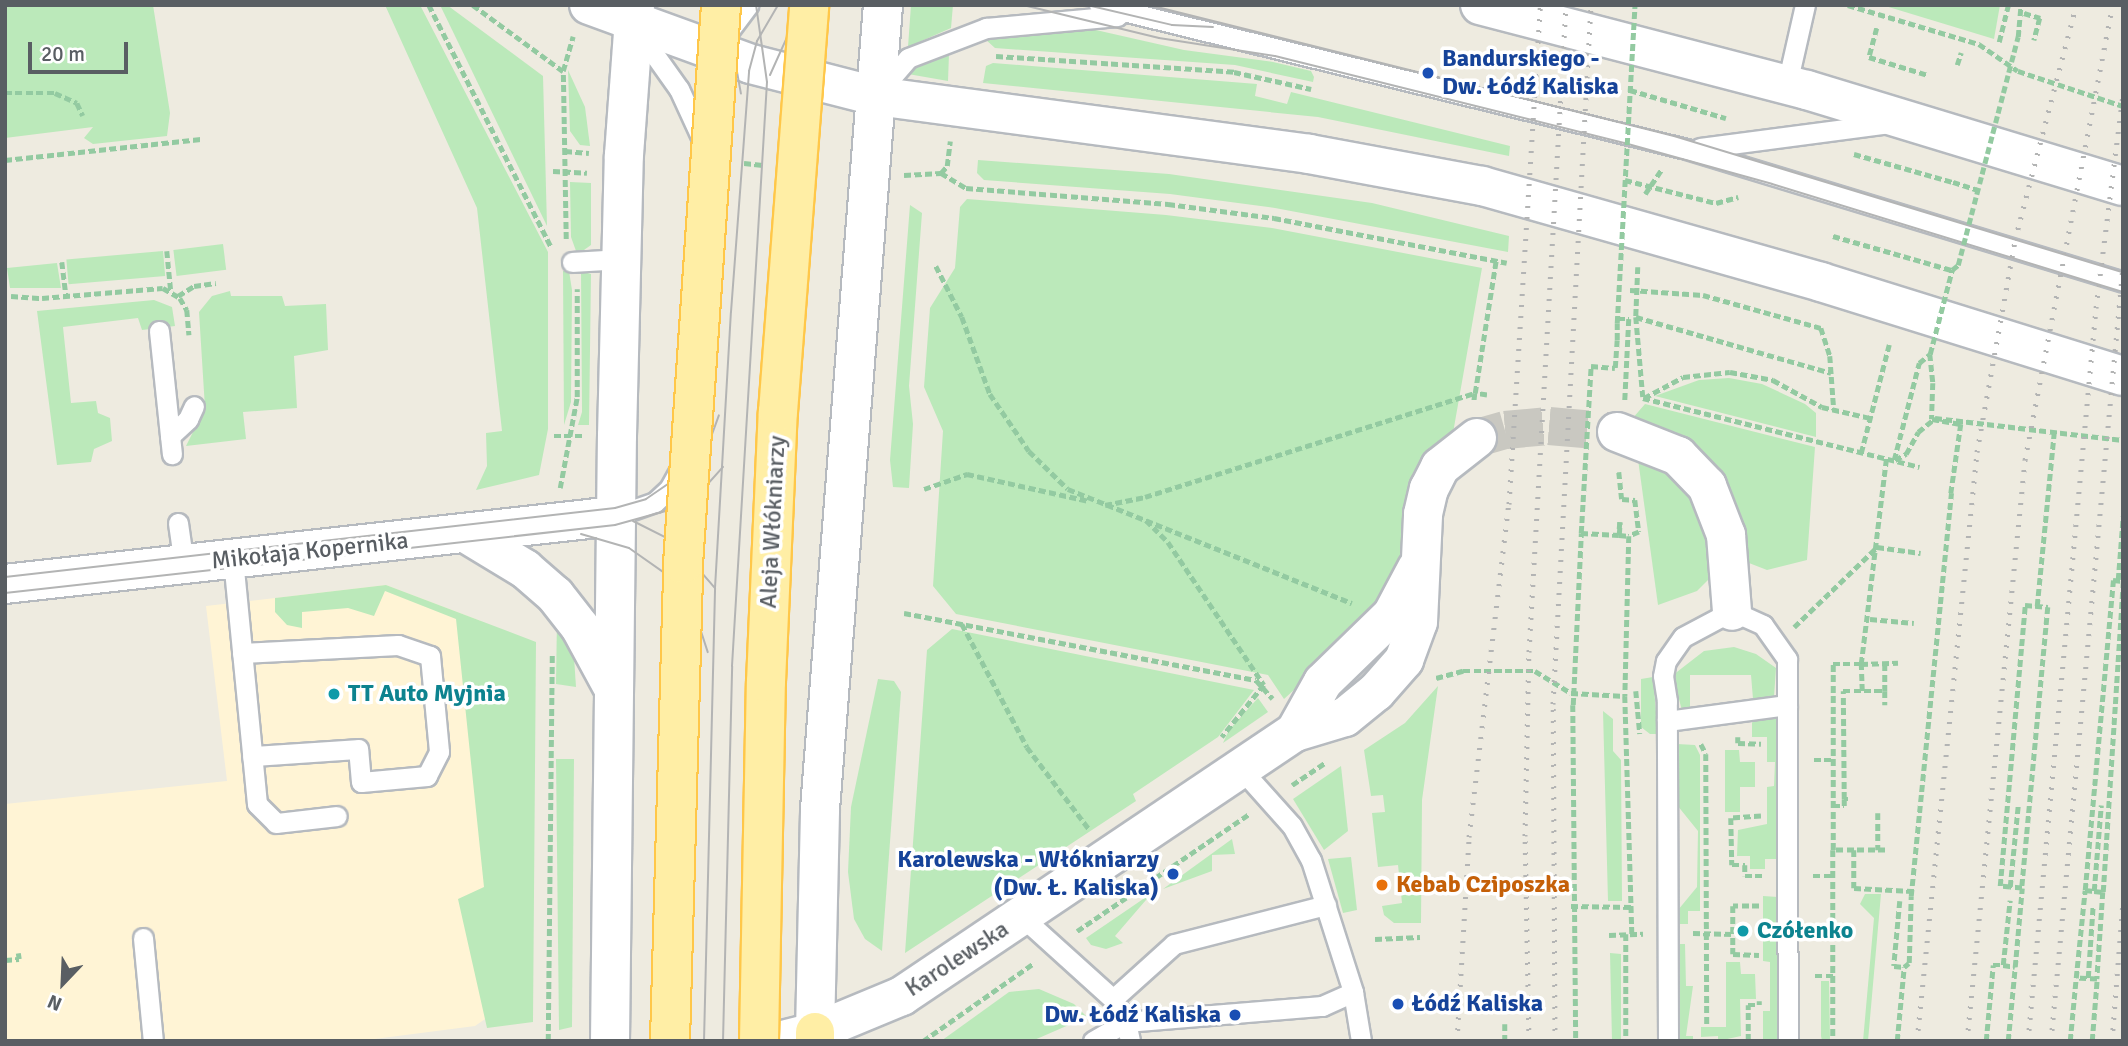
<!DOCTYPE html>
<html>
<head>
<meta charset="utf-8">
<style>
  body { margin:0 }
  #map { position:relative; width:2128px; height:1046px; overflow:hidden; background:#eeebe0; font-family:Signika,sans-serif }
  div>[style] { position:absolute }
  .commercial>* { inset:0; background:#fff4d5 }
  .green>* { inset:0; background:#bbe9ba; transform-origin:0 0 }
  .street-tunnel>* { height:38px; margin-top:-19px; transform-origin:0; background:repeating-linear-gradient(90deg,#c9c8c1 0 38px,transparent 0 57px) }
  .path>* { height:4.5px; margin-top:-2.25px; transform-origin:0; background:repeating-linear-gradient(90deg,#93caa1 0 7px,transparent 0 10.5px) }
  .roads { filter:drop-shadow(2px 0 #b6babf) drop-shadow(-2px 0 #b6babf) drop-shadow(0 2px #b6babf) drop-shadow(0 -2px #b6babf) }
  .lane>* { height:19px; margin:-9.5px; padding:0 9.5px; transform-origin:9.5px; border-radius:9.5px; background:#fff }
  .street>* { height:38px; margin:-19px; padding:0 19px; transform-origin:19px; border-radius:19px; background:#fff }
  .secondary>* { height:38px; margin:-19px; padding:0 19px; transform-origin:19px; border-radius:19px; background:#fff }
  .primary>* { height:38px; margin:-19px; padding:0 19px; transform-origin:19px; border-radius:19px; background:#ffeea5 }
  .tram>* { height:2px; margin:-1px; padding:0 1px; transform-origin:1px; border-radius:1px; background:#b3b4b4 }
  .rail>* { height:5px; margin-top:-2.5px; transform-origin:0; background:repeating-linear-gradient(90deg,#b3b4b4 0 2px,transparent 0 11px) }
  .path-bridge>* { height:4.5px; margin-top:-2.25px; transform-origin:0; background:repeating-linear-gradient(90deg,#93caa1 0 7px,transparent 0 10.5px) }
  .bridges { filter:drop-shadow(2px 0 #ffc749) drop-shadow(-2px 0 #ffc749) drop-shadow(0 2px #ffc749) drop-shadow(0 -2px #ffc749) }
  .primary-bridge>* { height:38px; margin:-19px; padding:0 19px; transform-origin:19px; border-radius:19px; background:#ffeea5 }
  .dots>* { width:19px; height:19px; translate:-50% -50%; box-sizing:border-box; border:4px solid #fff; border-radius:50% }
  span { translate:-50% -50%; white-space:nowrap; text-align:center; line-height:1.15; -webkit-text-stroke:7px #fff; paint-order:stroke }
  .transit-label { font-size:24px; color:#164399; font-weight:700 }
  .left { translate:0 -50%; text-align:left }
  .right { translate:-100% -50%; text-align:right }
  .street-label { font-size:24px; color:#595e63 }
  .culture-label { font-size:24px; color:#0d838f; font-weight:700 }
  .food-label { font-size:24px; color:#c56008; font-weight:700 }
  .frame { position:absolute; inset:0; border:7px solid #595e63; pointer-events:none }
  .north { position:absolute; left:28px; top:948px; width:70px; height:70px; -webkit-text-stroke:5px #fff; paint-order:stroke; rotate:203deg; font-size:19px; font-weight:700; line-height:28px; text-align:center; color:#595e63 }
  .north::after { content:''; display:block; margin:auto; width:24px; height:32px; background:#595e63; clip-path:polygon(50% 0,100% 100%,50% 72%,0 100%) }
  .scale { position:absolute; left:28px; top:42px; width:100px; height:32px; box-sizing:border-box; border:4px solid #595e63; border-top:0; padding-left:9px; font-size:21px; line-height:24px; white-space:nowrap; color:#595e63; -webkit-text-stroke:5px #fff; paint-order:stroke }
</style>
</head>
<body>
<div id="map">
  <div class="commercial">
    <div style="clip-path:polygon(386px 585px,481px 621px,520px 668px,501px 1008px,475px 1026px,359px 1041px,5px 1041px,5px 804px,227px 781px,206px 606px)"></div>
  </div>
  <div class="green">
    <div style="clip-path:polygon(5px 5px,153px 5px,170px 113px,167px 136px,93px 144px,84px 138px,93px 127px,5px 138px)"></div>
    <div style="clip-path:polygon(385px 5px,420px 5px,548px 252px,548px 429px,539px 475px,476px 490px,487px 466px,486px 433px,502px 431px,477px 208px)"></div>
    <div style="clip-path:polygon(440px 5px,447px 5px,543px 76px,547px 226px)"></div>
    <div style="clip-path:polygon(911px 5px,953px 5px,951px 28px,908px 47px)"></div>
    <div style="clip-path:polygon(1882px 5px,2000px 5px,1994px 39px)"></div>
    <div style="clip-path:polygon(1087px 28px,1184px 50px,1273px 62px,1311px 71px,1314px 77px,1313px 82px,1235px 65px,995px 48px,985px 39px)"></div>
    <div style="clip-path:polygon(949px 54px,948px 81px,908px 74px,907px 70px)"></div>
    <div style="clip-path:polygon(993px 63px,1257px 84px,1255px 96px,1287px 104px,1291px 92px,1510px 146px,1509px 156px,1318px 117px,983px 83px,986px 66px)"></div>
    <div style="clip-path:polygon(568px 70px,585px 107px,590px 146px,580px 145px,570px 131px)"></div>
    <div style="clip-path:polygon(978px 160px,1169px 174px,1372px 203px,1509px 236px,1508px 252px,1275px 208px,1170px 194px,984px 180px,977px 173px)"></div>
    <div style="clip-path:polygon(570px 182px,591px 183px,591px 245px,584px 250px,576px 251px,571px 237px)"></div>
    <div style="clip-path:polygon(967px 199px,1166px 215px,1272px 228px,1482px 268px,1453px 433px,1385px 607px,1284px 699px,1268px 675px,956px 614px,933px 586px,943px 431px,924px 387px,930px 308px,955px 268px,960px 207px)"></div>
    <div style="clip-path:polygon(910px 205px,922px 213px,909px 386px,913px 424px,909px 488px,893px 487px,890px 460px)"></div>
    <div style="left:223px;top:244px;width:26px;height:50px;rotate:83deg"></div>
    <div style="left:163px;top:251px;width:25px;height:97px;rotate:85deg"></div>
    <div style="clip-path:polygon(57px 263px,61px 288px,10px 288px,7px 268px)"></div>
    <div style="clip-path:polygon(563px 271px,569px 271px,572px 290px,571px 402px,564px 425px)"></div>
    <div style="clip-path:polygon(581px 271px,591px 274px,589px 425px,578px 425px,582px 412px)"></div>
    <div style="clip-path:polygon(230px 291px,231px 296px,282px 296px,285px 306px,326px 304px,328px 350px,294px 356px,297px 408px,243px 412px,246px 439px,186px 446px,205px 408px,199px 312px,212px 296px)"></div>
    <div style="clip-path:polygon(154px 300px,172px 307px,175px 326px,142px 330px,138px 318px,63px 327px,71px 403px,96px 401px,98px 413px,110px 418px,112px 441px,94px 449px,91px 462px,57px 465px,37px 311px)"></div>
    <div style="clip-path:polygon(1729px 378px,1762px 384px,1805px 404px,1816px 413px,1816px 437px,1655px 396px,1699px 380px)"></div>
    <div style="clip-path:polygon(1645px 404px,1815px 447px,1807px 560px,1767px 570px,1749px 563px,1668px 432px,1632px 419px)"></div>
    <div style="clip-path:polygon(1637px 452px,1679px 477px,1707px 522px,1712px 569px,1709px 579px,1697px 591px,1658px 605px)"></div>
    <div style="clip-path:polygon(386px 585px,536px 642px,533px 1022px,487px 1028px,458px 899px,484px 887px,456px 619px,385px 591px,374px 616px,348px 608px,302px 612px,302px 628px,287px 625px,275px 612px,275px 598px)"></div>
    <div style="clip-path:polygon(557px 618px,574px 657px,576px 687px,556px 684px)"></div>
    <div style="clip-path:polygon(952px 629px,1254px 690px,1218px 737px,1133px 794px,1136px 801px,905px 953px,927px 650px)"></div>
    <div style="clip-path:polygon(1734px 647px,1756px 654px,1776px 668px,1774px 697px,1753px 699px,1751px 675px,1690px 675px,1690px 710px,1682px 711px,1673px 675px,1704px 651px)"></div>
    <div style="clip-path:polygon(1653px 677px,1658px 734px,1650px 734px,1641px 727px,1641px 679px)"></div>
    <div style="clip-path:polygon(878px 679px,894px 681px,901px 692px,882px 951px,865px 939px,854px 919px,848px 872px,851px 807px)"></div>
    <div style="clip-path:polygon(1438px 686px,1422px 800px,1421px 923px,1394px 923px,1384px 915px,1382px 906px,1402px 903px,1398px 865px,1378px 867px,1372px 813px,1385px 812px,1383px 795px,1371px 796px,1364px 750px,1405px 723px)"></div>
    <div style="clip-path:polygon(1258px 698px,1268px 712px,1223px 743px,1229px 730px)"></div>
    <div style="clip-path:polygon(1603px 711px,1613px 719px,1613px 751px,1621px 760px,1622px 901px,1608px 901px)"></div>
    <div style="clip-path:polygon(1777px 714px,1777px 859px,1765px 859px,1765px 869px,1750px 869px,1750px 856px,1737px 856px,1738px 830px,1767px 824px,1767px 787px,1774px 786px,1775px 762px,1767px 762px,1767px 737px,1752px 737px,1752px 723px,1755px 717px)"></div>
    <div style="clip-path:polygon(1677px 744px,1695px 745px,1700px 755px,1700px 911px,1688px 911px,1688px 924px,1678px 924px,1678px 910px,1697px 887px,1698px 831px,1677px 805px)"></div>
    <div style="clip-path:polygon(1725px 750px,1739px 750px,1740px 762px,1755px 762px,1755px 787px,1740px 787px,1740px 812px,1725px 812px)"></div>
    <div style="clip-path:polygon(556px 759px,574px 759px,572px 1027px,559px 1030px)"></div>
    <div style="clip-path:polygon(1341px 766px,1348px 831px,1324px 850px,1293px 799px)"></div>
    <div style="clip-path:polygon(1232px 839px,1235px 854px,1212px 855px,1212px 871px,1163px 889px)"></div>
    <div style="clip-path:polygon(1351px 857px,1357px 910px,1343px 913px,1328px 859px)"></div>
    <div style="clip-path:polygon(1152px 893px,1115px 936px,1123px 943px,1106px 949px,1091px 945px,1086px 938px)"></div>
    <div style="clip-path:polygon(1865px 894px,1881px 894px,1868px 1041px,1863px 1041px,1874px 918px,1860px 904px)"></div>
    <div style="clip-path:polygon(1763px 896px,1778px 897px,1778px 1041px,1763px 1041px,1763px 1011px,1770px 1011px,1770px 962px,1763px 961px)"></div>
    <div style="clip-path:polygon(1678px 944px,1685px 944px,1686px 986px,1693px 986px,1686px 1036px,1693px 1036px,1693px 1041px,1678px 1041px)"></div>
    <div style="clip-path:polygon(1610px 953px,1621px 954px,1621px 1041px,1612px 1041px)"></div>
    <div style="clip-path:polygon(1726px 962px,1740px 962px,1741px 974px,1755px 974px,1756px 999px,1740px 999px,1741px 1036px,1718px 1041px,1718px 1036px,1701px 1037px,1701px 1027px,1726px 1027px)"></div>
    <div style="clip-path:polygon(1821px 981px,1829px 981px,1830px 1041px,1822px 1041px,1821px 1036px)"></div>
    <div style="clip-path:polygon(1039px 989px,1074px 1004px,1087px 1017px,1032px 1041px,941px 1041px,1009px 992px)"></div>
  </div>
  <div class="street-tunnel">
    <div style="left:1477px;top:438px;width:29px;rotate:-16deg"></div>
    <div style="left:1505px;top:430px;width:44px;rotate:-5.2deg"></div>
    <div style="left:1549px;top:426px;width:68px;rotate:5deg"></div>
  </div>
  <div class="path">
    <div style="left:429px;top:5px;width:272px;rotate:63.2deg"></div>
    <div style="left:473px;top:5px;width:112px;rotate:36.3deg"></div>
    <div style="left:1848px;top:5px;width:137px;rotate:16.6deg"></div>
    <div style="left:1979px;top:44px;width:47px;rotate:34.7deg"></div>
    <div style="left:2018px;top:71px;width:111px;rotate:18.4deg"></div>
    <div style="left:2024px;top:13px;width:17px;rotate:17deg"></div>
    <div style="left:2040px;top:18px;width:23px;rotate:105deg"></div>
    <div style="left:1877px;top:28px;width:30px;rotate:105deg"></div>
    <div style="left:1869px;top:57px;width:62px;rotate:17deg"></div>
    <div style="left:2018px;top:37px;width:32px;rotate:-85deg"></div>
    <div style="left:1999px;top:42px;width:38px;rotate:-76deg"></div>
    <div style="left:996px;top:56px;width:239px;rotate:3.8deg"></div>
    <div style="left:1234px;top:72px;width:79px;rotate:12.4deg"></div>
    <div style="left:1957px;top:65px;width:13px;rotate:-72deg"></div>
    <div style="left:1630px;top:90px;width:100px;rotate:16.3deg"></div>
    <div style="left:5px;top:93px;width:50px"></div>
    <div style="left:55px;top:93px;width:24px;rotate:24deg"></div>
    <div style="left:77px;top:103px;width:14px;rotate:65deg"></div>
    <div style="left:565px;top:151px;width:24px;rotate:5deg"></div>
    <div style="left:5px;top:160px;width:197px;rotate:-6.1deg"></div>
    <div style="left:744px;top:163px;width:19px;rotate:6deg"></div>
    <div style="left:553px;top:171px;width:34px;rotate:3deg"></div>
    <div style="left:941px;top:173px;width:29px;rotate:31deg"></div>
    <div style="left:966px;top:188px;width:203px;rotate:4.5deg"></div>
    <div style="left:1168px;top:204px;width:107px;rotate:7.5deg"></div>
    <div style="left:1274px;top:218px;width:237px;rotate:10.9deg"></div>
    <div style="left:904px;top:175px;width:37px;rotate:-3deg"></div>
    <div style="left:941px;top:173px;width:9px;rotate:-49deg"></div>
    <div style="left:947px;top:166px;width:25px;rotate:-83deg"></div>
    <div style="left:1953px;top:182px;width:25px;rotate:18deg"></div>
    <div style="left:1645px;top:194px;width:30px;rotate:-56deg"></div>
    <div style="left:1716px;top:203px;width:23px;rotate:-15deg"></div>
    <div style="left:566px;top:239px;width:168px;rotate:-91deg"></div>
    <div style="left:563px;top:71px;width:36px;rotate:-74deg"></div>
    <div style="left:167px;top:251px;width:41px;rotate:84.4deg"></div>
    <div style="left:62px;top:262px;width:34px;rotate:83deg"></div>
    <div style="left:1934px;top:265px;width:19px;rotate:16deg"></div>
    <div style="left:936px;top:266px;width:57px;rotate:63deg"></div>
    <div style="left:962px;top:317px;width:82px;rotate:70deg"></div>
    <div style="left:990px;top:394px;width:69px;rotate:55.6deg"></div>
    <div style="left:1029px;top:451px;width:54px;rotate:44.3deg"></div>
    <div style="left:1068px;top:489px;width:306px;rotate:21.9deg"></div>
    <div style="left:1638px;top:267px;width:50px;rotate:92.3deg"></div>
    <div style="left:1636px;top:317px;width:80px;rotate:85deg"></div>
    <div style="left:1630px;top:290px;width:73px;rotate:3.9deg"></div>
    <div style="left:1703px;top:295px;width:123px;rotate:15.6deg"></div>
    <div style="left:1821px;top:328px;width:29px;rotate:72deg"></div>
    <div style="left:1830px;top:356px;width:54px;rotate:85.8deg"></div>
    <div style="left:11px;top:296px;width:31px;rotate:4deg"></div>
    <div style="left:42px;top:298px;width:121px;rotate:-4.7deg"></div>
    <div style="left:163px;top:288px;width:20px;rotate:30deg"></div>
    <div style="left:180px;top:298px;width:14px;rotate:60deg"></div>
    <div style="left:187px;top:310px;width:25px;rotate:85deg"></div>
    <div style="left:178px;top:296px;width:19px;rotate:-32deg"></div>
    <div style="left:194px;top:286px;width:22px;rotate:-8deg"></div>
    <div style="left:1636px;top:317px;width:203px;rotate:16deg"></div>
    <div style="left:1618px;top:319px;width:11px"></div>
    <div style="left:1629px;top:319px;width:81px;rotate:92.8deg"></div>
    <div style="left:1617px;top:340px;width:17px;rotate:-90deg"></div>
    <div style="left:1930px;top:354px;width:29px;rotate:84deg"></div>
    <div style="left:1487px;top:395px;width:12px;rotate:-171deg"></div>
    <div style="left:1475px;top:393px;width:134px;rotate:-81deg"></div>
    <div style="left:1643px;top:398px;width:285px;rotate:14deg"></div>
    <div style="left:1644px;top:398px;width:44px;rotate:-28.3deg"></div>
    <div style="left:1683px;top:377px;width:47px;rotate:-6.1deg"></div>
    <div style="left:1730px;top:372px;width:44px;rotate:10.5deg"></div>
    <div style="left:1773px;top:380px;width:56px;rotate:28.9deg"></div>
    <div style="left:1822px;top:407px;width:49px;rotate:12.9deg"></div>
    <div style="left:554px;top:436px;width:30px"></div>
    <div style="left:1861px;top:453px;width:112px;rotate:-75.5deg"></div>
    <div style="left:1894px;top:460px;width:100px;rotate:-75.5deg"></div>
    <div style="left:1895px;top:460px;width:13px;rotate:-29deg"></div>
    <div style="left:1906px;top:454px;width:25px;rotate:-61deg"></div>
    <div style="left:1918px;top:432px;width:22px;rotate:-39deg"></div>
    <div style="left:1935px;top:418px;width:189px;rotate:6.7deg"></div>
    <div style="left:1619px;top:472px;width:27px;rotate:84deg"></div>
    <div style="left:1622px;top:499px;width:13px;rotate:4deg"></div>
    <div style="left:1635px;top:500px;width:32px;rotate:83deg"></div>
    <div style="left:1639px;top:532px;width:11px;rotate:158deg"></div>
    <div style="left:1629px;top:536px;width:160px;rotate:91.4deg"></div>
    <div style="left:560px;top:488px;width:93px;rotate:-79.4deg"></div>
    <div style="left:577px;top:397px;width:108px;rotate:-90deg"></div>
    <div style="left:924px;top:489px;width:46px;rotate:-19.2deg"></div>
    <div style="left:967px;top:474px;width:125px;rotate:12.5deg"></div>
    <div style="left:1105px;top:505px;width:41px;rotate:-11.3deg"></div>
    <div style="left:1145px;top:497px;width:346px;rotate:-17.5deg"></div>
    <div style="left:1475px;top:393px;width:10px;rotate:96deg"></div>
    <div style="left:1146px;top:520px;width:31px;rotate:45deg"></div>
    <div style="left:1168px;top:542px;width:172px;rotate:56.1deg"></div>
    <div style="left:1264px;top:685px;width:67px;rotate:128.9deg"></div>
    <div style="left:1620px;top:522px;width:13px;rotate:94deg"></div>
    <div style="left:1619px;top:535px;width:10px;rotate:6deg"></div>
    <div style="left:1877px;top:547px;width:44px;rotate:7.8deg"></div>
    <div style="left:2118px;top:580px;width:64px;rotate:-85.5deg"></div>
    <div style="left:2037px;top:606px;width:174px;rotate:-84.4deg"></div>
    <div style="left:904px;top:613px;width:358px;rotate:10.8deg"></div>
    <div style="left:1256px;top:680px;width:25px;rotate:48deg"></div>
    <div style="left:1870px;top:619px;width:44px;rotate:5.2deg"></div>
    <div style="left:962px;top:624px;width:139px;rotate:62.1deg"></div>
    <div style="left:1027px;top:747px;width:103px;rotate:52.9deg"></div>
    <div style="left:1794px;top:627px;width:114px;rotate:-43.9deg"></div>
    <div style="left:1885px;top:664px;width:27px;rotate:90deg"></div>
    <div style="left:1436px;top:678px;width:28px;rotate:-15deg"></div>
    <div style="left:1463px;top:671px;width:72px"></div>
    <div style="left:1535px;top:671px;width:42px;rotate:31.4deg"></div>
    <div style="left:1571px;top:693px;width:54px;rotate:3.2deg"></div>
    <div style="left:1625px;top:696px;width:238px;rotate:88.3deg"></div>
    <div style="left:1636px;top:691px;width:43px;rotate:84.7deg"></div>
    <div style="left:1862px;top:691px;width:27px;rotate:-92deg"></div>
    <div style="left:1861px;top:664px;width:37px;rotate:-2deg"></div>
    <div style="left:1573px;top:705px;width:336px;rotate:89.5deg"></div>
    <div style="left:1738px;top:737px;width:6px;rotate:90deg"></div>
    <div style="left:1738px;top:743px;width:23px;rotate:2deg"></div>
    <div style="left:1701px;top:744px;width:11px;rotate:63deg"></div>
    <div style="left:1706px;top:754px;width:272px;rotate:89.8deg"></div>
    <div style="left:1814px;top:760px;width:19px"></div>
    <div style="left:1292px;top:785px;width:40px;rotate:-34deg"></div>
    <div style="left:1844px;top:799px;width:108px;rotate:-90.5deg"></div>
    <div style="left:1843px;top:691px;width:42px"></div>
    <div style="left:1885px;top:691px;width:14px;rotate:90deg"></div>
    <div style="left:1833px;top:806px;width:11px"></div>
    <div style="left:1844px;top:806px;width:7px;rotate:-90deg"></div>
    <div style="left:1844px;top:799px;width:4px"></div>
    <div style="left:1878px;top:813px;width:37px;rotate:90deg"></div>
    <div style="left:1761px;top:816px;width:30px;rotate:176deg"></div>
    <div style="left:1731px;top:818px;width:47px;rotate:88.8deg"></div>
    <div style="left:1732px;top:865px;width:13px"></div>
    <div style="left:1745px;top:865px;width:11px;rotate:90deg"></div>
    <div style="left:1745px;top:876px;width:17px"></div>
    <div style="left:1833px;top:850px;width:191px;rotate:90deg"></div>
    <div style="left:1854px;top:850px;width:38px;rotate:90deg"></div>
    <div style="left:1854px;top:888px;width:58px;rotate:3deg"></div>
    <div style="left:1885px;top:850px;width:52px;rotate:180deg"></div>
    <div style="left:1833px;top:850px;width:186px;rotate:-90deg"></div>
    <div style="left:1833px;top:664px;width:28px"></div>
    <div style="left:1861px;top:664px;width:207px;rotate:-83deg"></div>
    <div style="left:1813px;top:876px;width:20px"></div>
    <div style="left:2010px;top:887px;width:10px;rotate:-174deg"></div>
    <div style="left:2000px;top:886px;width:282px;rotate:-84.9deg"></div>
    <div style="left:2025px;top:605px;width:23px;rotate:5deg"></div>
    <div style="left:2048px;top:607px;width:282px;rotate:95.3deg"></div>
    <div style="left:2085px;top:890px;width:311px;rotate:-84.8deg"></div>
    <div style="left:2113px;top:580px;width:10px;rotate:6deg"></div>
    <div style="left:2094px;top:891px;width:9px;rotate:6deg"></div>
    <div style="left:2103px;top:892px;width:87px;rotate:93.9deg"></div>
    <div style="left:2097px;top:979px;width:21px;rotate:-177deg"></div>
    <div style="left:2076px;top:978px;width:88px;rotate:-84.2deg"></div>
    <div style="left:2085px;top:890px;width:9px;rotate:6deg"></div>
    <div style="left:2094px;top:891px;width:86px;rotate:-85.3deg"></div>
    <div style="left:2103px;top:892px;width:312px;rotate:-86.3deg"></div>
    <div style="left:1900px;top:901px;width:65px;rotate:95.3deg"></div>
    <div style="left:1894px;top:966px;width:10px;rotate:6deg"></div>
    <div style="left:1571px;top:906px;width:61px;rotate:0.9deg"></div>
    <div style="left:1759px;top:906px;width:26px;rotate:180deg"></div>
    <div style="left:1733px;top:906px;width:48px;rotate:90deg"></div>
    <div style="left:1733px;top:954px;width:26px;rotate:2deg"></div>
    <div style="left:1077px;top:931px;width:208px;rotate:-34.2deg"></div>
    <div style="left:1693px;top:933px;width:40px;rotate:1.4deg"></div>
    <div style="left:1626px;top:934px;width:107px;rotate:90deg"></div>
    <div style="left:1609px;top:935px;width:34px;rotate:-2deg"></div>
    <div style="left:1375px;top:939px;width:45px;rotate:-2.5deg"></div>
    <div style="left:5px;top:960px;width:14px;rotate:-4deg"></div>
    <div style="left:19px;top:959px;width:6px;rotate:-99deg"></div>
    <div style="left:2003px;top:965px;width:12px;rotate:9deg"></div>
    <div style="left:2015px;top:967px;width:79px;rotate:-84.9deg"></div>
    <div style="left:2022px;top:888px;width:12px;rotate:-175deg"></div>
    <div style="left:2010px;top:887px;width:82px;rotate:-84.4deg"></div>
    <div style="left:1815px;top:976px;width:18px"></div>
    <div style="left:2088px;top:978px;width:73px;rotate:-86.1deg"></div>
    <div style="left:1505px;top:1024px;width:17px;rotate:90deg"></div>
    <div style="left:548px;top:1041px;width:388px;rotate:-89.4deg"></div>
    <div style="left:923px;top:1041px;width:136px;rotate:-35.1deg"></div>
    <div style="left:1748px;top:1041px;width:36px;rotate:-90deg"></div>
    <div style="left:1748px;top:1005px;width:11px"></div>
    <div style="left:1759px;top:1005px;width:4px;rotate:-90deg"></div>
    <div style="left:1897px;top:1041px;width:74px;rotate:-84.6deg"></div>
    <div style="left:1904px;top:967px;width:6px;rotate:-39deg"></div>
    <div style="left:1909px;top:963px;width:67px;rotate:-88.3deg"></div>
    <div style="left:1911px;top:896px;width:405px;rotate:-84.3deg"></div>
    <div style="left:1986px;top:1041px;width:76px;rotate:-84.7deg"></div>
    <div style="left:1993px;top:965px;width:10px"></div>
    <div style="left:2003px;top:965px;width:65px;rotate:-83.9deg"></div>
    <div style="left:2008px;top:1041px;width:74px;rotate:-84.6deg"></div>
    <div style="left:2070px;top:1041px;width:63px;rotate:-84.6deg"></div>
    <div style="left:2092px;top:1041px;width:62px;rotate:-85.4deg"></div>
  </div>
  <div class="roads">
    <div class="lane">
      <div style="left:1099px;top:5px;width:604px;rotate:13.78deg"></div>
      <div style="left:1686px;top:149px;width:457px;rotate:16.9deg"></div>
      <div style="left:637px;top:30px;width:72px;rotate:54.6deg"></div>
      <div style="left:679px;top:89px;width:55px;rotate:65.3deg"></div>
      <div style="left:725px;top:36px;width:39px;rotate:-53deg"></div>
      <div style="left:1787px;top:84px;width:81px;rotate:-77.2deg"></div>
      <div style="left:883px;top:87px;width:38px;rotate:-49deg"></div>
      <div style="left:908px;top:58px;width:84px;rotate:-21deg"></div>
      <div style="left:986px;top:28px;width:132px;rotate:-5.2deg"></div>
      <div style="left:1700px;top:148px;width:191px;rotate:-7.5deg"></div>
      <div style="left:572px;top:262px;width:49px;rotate:-3.5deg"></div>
      <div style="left:159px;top:331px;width:124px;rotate:84deg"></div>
      <div style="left:170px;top:436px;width:25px;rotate:-43deg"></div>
      <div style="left:188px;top:419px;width:14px;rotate:-65deg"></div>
      <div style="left:615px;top:516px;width:42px;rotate:-19.3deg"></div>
      <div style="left:655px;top:502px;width:19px;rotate:-43deg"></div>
      <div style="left:669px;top:489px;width:25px;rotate:-61deg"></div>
      <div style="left:178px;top:523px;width:42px;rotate:81.9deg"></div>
      <div style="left:233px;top:559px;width:246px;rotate:84.4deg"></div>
      <div style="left:257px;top:804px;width:27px;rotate:45deg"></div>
      <div style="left:276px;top:823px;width:61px;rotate:-6.5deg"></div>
      <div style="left:242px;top:653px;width:156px;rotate:-2.9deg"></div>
      <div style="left:398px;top:645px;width:34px;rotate:19deg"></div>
      <div style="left:430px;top:656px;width:96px;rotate:84.6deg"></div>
      <div style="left:439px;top:752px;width:27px;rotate:117deg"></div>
      <div style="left:427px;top:776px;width:66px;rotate:174.8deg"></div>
      <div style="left:361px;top:782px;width:33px;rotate:-95deg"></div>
      <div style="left:358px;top:749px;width:106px;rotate:176.2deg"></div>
      <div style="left:1667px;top:721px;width:121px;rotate:-7.6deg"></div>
      <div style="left:1241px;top:769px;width:76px;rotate:48.2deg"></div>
      <div style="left:1292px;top:826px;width:39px;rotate:61deg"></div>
      <div style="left:1311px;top:860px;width:139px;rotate:72.3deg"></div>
      <div style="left:1353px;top:992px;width:50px;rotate:80.7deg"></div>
      <div style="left:1021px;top:916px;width:124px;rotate:42.1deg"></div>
      <div style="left:1113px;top:999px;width:26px;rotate:61deg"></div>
      <div style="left:1126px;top:1022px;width:19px;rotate:78deg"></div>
      <div style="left:143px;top:938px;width:103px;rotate:84.5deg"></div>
      <div style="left:1113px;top:999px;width:82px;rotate:-42deg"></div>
      <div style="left:1174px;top:944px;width:157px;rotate:-14.4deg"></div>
      <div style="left:1093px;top:1041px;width:38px;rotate:-30deg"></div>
      <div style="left:1126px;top:1022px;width:197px;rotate:-4.7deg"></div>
      <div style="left:1322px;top:1006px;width:34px;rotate:-24deg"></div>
      <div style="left:1668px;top:1041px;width:340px;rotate:-90.2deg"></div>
      <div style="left:1667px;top:701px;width:25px;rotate:-99deg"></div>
      <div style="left:1663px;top:676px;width:15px;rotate:-79deg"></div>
      <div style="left:1666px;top:661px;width:29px;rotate:-55deg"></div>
      <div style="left:1683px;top:637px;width:55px;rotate:-28deg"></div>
      <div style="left:1732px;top:611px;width:34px;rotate:24deg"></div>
      <div style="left:1763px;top:625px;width:42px;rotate:54.8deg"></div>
      <div style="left:1787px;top:659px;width:382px;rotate:89.9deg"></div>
    </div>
    <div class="street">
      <div style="left:1617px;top:432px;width:66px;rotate:21.5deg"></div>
      <div style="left:1678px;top:456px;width:42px;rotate:46deg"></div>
      <div style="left:1707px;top:486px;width:53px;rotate:68.8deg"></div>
      <div style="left:1726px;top:535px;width:76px;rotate:85.5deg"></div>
      <div style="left:1295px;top:732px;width:57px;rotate:-60.8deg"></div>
      <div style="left:1323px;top:682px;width:96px;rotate:-44.2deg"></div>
      <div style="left:1392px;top:615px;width:53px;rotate:-62deg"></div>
      <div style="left:815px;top:1032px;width:94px;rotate:-22.5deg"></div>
      <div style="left:902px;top:996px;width:473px;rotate:-33.9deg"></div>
      <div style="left:1295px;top:732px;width:52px;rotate:-16.7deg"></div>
      <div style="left:1345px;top:717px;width:40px;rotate:-39deg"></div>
      <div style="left:1376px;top:692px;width:43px;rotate:-48.8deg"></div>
      <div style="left:1404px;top:660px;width:40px;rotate:-69.8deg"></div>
      <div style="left:1418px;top:622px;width:108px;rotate:-87.3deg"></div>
      <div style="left:1423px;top:514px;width:26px;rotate:-77deg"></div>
      <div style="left:1429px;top:489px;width:25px;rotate:-63deg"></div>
      <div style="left:1440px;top:467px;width:47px;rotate:-38.1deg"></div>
    </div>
    <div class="secondary">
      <div style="left:589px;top:5px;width:172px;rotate:20deg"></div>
      <div style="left:751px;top:64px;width:129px;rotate:14.4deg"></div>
      <div style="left:876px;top:96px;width:437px;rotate:7.6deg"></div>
      <div style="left:1309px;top:154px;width:176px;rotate:10.5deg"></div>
      <div style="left:1482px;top:186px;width:352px;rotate:15.8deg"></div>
      <div style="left:1821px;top:282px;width:316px;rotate:17.3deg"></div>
      <div style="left:1480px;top:5px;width:338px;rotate:14.6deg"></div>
      <div style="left:1807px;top:90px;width:330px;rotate:16.9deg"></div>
      <div style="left:467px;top:534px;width:68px;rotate:31.1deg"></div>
      <div style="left:525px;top:569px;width:40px;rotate:41deg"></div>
      <div style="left:555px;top:595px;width:41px;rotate:52deg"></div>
      <div style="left:580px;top:627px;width:65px;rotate:61.5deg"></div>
      <div style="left:5px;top:584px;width:614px;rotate:-6.36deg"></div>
      <div style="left:610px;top:1041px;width:605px;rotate:-89.34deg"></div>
      <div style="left:617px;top:436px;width:281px;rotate:-88.6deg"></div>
      <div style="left:624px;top:155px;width:150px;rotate:-85.8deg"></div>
      <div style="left:779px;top:1041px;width:37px;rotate:-14deg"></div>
      <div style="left:815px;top:1032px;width:223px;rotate:-88.7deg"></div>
      <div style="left:820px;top:809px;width:806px;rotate:-85.52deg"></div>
    </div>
    <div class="primary">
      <div style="left:815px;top:1032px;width:9px;rotate:90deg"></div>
    </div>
  </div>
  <div class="tram">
    <div style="left:725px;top:5px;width:90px;rotate:79.8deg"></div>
    <div style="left:1023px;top:5px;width:140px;rotate:13.6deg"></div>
    <div style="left:1159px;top:38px;width:117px;rotate:8.8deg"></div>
    <div style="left:1275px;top:56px;width:364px;rotate:14deg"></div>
    <div style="left:1628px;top:144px;width:149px;rotate:15.5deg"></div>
    <div style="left:1772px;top:184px;width:367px;rotate:17.1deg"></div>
    <div style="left:1087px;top:5px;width:87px;rotate:13.2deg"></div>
    <div style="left:1172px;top:25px;width:41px;rotate:2.8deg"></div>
    <div style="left:1149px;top:5px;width:541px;rotate:14.01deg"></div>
    <div style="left:1674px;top:136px;width:469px;rotate:16.9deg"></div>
    <div style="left:770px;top:75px;width:44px;rotate:-65.8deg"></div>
    <div style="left:788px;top:35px;width:40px;rotate:-49deg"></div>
    <div style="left:633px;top:521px;width:47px;rotate:26.6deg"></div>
    <div style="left:675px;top:542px;width:61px;rotate:49deg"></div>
    <div style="left:581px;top:534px;width:50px;rotate:16.3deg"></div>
    <div style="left:629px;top:548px;width:45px;rotate:35.1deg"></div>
    <div style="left:666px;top:574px;width:52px;rotate:54.5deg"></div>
    <div style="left:696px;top:616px;width:38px;rotate:72deg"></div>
    <div style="left:5px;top:577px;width:614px;rotate:-6.45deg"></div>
    <div style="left:615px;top:508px;width:32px;rotate:-16deg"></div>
    <div style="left:646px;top:499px;width:42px;rotate:-34.4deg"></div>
    <div style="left:681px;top:475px;width:48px;rotate:-51.7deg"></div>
    <div style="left:711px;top:437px;width:23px;rotate:-70deg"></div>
    <div style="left:5px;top:593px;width:614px;rotate:-6.36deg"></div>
    <div style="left:615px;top:525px;width:60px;rotate:-15.4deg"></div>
    <div style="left:673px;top:509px;width:39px;rotate:-35deg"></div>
    <div style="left:705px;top:487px;width:27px;rotate:-48deg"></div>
    <div style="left:704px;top:1041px;width:453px;rotate:-88.6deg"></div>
    <div style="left:715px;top:588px;width:276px;rotate:-86.7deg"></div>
    <div style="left:731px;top:312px;width:242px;rotate:-85.7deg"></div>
    <div style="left:749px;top:71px;width:31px;rotate:-75deg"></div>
    <div style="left:757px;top:41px;width:42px;rotate:-59.7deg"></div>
    <div style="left:723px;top:1041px;width:375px;rotate:-88.6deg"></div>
    <div style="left:732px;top:666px;width:585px;rotate:-86.57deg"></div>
    <div style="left:767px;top:82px;width:78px;rotate:-98.1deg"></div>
  </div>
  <div class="rail">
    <div style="left:1457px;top:1041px;width:204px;rotate:-86.6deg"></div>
    <div style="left:1469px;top:837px;width:335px;rotate:-83.2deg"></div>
    <div style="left:1509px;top:504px;width:500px;rotate:-86.4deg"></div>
    <div style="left:1529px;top:1041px;width:205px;rotate:-91.1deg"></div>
    <div style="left:1525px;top:836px;width:184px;rotate:-88.8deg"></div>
    <div style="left:1529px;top:652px;width:648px;rotate:-86.73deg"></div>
    <div style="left:1555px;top:1041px;width:337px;rotate:-90.3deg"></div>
    <div style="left:1553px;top:704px;width:700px;rotate:-86.89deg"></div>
    <div style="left:1917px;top:1041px;width:592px;rotate:-84.18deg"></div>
    <div style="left:1977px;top:452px;width:215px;rotate:-79.8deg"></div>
    <div style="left:2015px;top:240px;width:243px;rotate:-75.4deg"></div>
    <div style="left:1967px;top:1041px;width:584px;rotate:-84.3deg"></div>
    <div style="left:2025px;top:460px;width:463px;rotate:-79.1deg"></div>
    <div style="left:2028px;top:1041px;width:736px;rotate:-84.7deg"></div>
    <div style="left:2096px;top:308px;width:215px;rotate:-82.8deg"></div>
    <div style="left:2051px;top:1041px;width:778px;rotate:-84.69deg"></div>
    <div style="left:2112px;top:1041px;width:139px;rotate:-85.5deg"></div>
  </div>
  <div class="path-bridge">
    <div style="left:1854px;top:154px;width:103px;rotate:15.8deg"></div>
    <div style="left:1625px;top:180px;width:94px;rotate:14.2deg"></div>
    <div style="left:1833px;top:236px;width:105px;rotate:16deg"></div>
    <div style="left:1617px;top:323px;width:319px;rotate:-86.8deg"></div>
    <div style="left:1919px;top:363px;width:14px;rotate:-39deg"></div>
    <div style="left:1930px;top:354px;width:87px;rotate:-75.3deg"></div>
    <div style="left:1952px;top:270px;width:8px;rotate:-40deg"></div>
    <div style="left:1958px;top:265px;width:236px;rotate:-75.3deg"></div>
    <div style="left:1933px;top:383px;width:36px;rotate:92deg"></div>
    <div style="left:1932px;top:419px;width:29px;rotate:10deg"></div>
    <div style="left:1961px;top:424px;width:70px;rotate:98.2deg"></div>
    <div style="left:1581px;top:533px;width:167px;rotate:-86.6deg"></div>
    <div style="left:1591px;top:366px;width:24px;rotate:5deg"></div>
    <div style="left:1615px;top:368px;width:28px;rotate:-86deg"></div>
    <div style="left:1573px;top:705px;width:172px;rotate:-87.3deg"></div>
    <div style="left:1581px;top:533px;width:38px;rotate:3deg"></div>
    <div style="left:1619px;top:535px;width:13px;rotate:-86deg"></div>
  </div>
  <div class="bridges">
    <div class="primary-bridge">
      <div style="left:670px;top:1041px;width:477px;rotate:-88.4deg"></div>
      <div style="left:683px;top:564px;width:560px;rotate:-86.11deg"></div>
      <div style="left:759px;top:1041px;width:359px;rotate:-88.9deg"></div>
      <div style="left:766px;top:682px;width:270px;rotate:-87.5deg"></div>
      <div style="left:778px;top:412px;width:408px;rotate:-85.6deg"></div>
    </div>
  </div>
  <div class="dots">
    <div style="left:1428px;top:73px;background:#1a4fb4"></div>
    <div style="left:334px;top:694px;background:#0f9aa8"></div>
    <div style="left:1173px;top:874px;background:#1a4fb4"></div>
    <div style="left:1382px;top:885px;background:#e8710a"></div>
    <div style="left:1743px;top:931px;background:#0f9aa8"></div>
    <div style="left:1398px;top:1004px;background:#1a4fb4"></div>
    <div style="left:1235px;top:1015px;background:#1a4fb4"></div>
  </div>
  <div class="transit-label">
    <span class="left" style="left:1442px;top:73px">Bandurskiego -<br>Dw. Łódź Kaliska</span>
    <span class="right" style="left:1159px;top:874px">Karolewska - Włókniarzy<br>(Dw. Ł. Kaliska)</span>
    <span class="left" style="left:1412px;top:1004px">Łódź Kaliska</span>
    <span class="right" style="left:1221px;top:1015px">Dw. Łódź Kaliska</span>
  </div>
  <div class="street-label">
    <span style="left:773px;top:522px;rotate:-87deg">Aleja Włókniarzy</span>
    <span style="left:310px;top:551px;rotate:-6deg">Mikołaja Kopernika</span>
    <span style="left:957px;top:959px;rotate:-33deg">Karolewska</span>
  </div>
  <div class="culture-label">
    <span class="left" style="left:348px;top:694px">TT Auto Myjnia</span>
    <span class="left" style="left:1757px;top:931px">Czółenko</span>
  </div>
  <div class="food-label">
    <span class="left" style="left:1396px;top:885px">Kebab Cziposzka</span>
  </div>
  <div class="frame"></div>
  <div class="north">N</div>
  <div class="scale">20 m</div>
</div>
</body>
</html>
